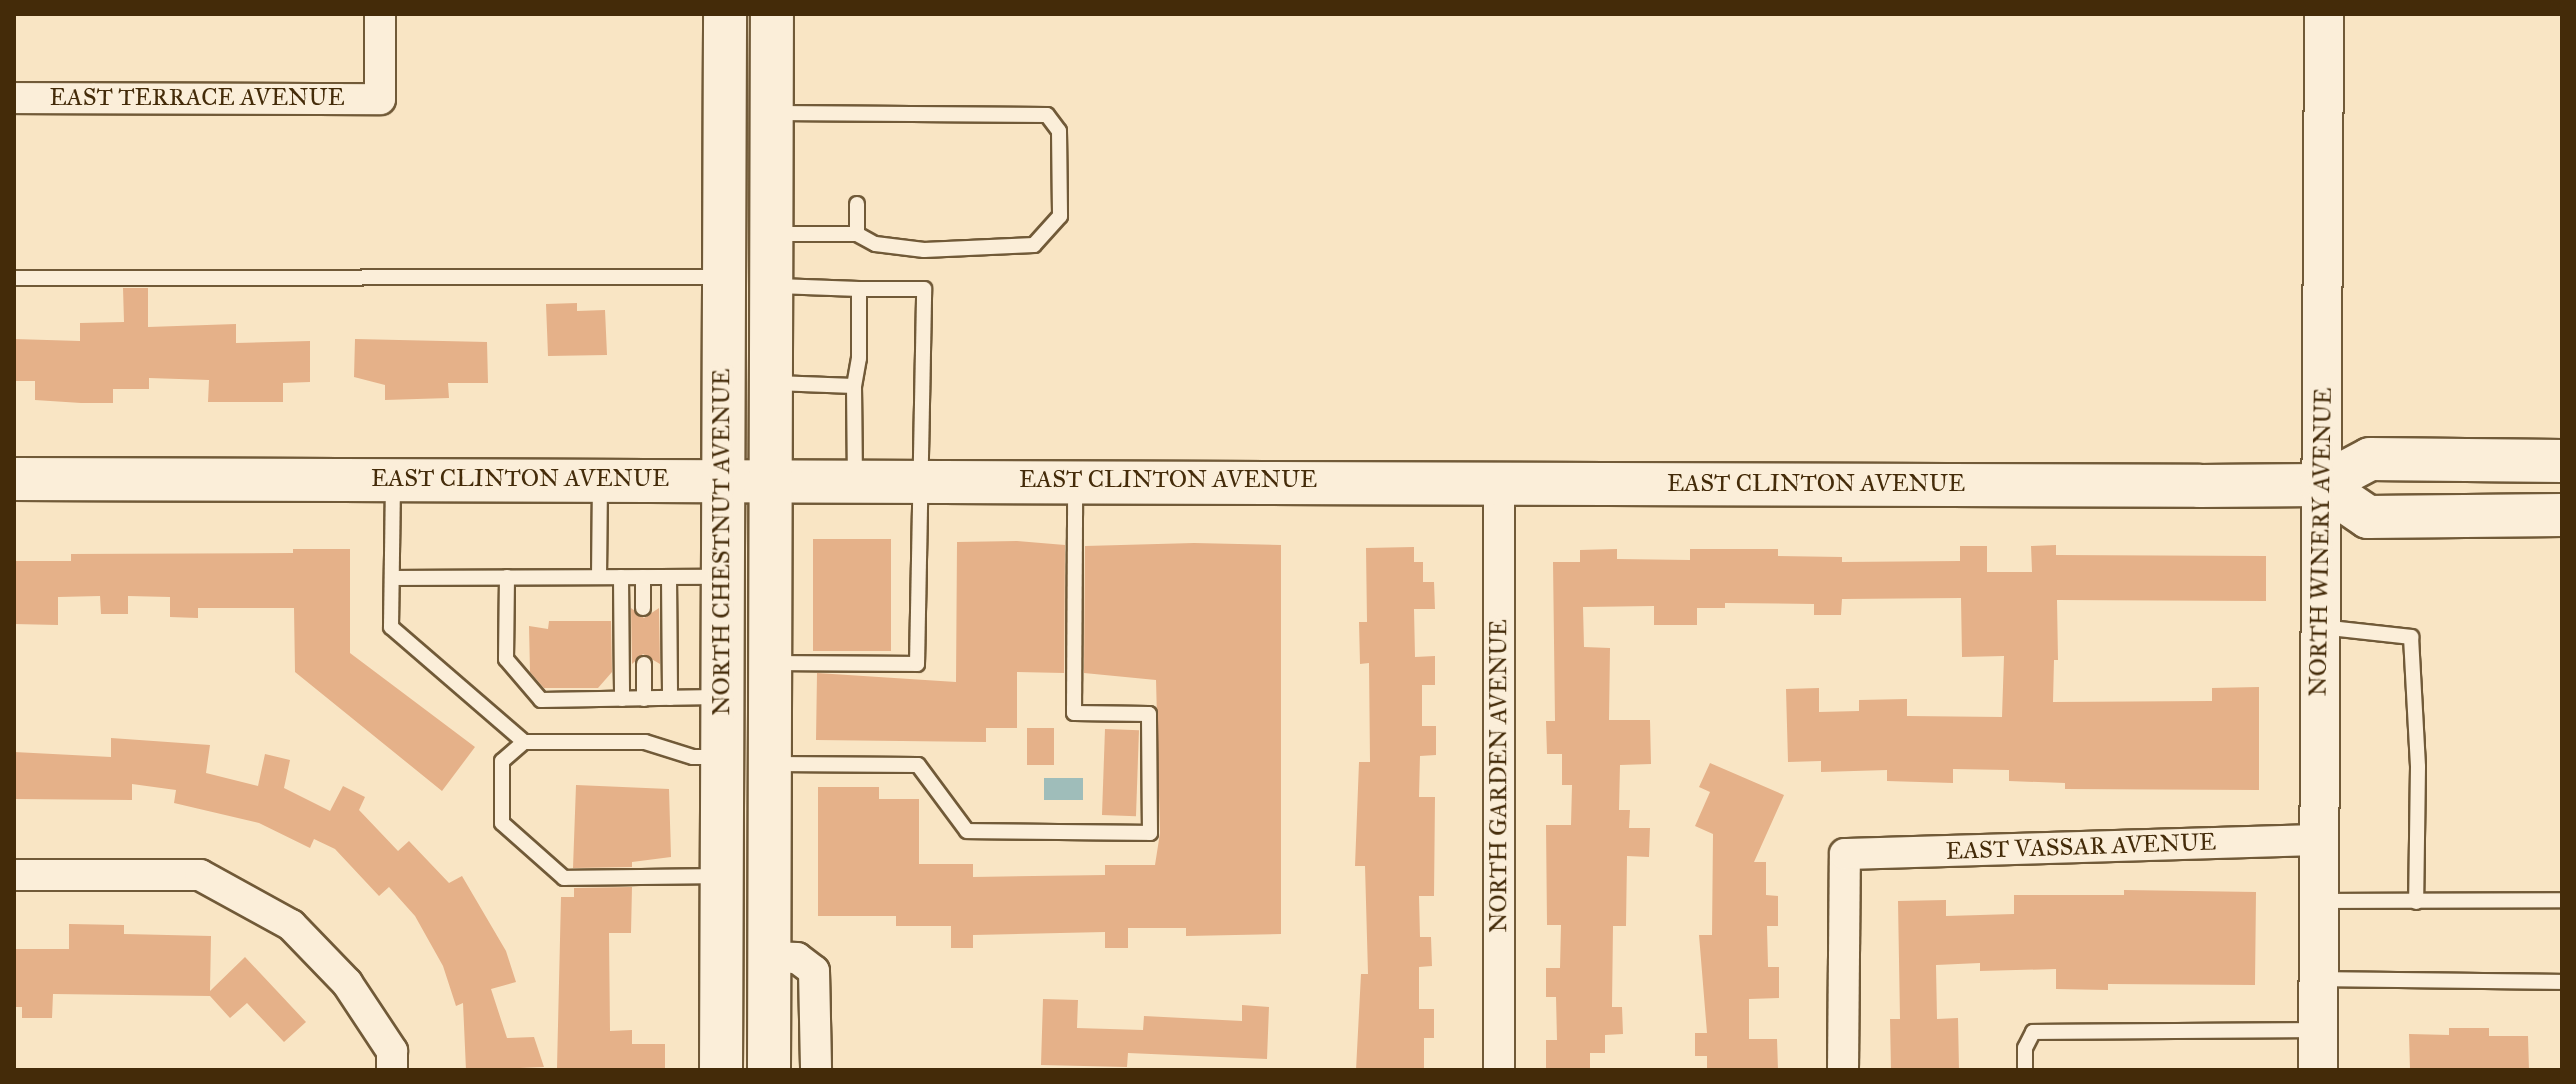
<!DOCTYPE html>
<html>
<head>
<meta charset="utf-8">
<style>
  body { margin:0 }
  #map { position:relative; width:2576px; height:1084px; overflow:hidden; background:#f9e5c4; font-family:"IM FELL Great Primer",serif }
  div>[style] { position:absolute }
  .water>* { inset:0; background:#9fbdba; transform-origin:0 0 }
  .building>* { inset:0; background:#e5b189; transform-origin:0 0 }
  .roads { filter:drop-shadow(2px 0 #715a38) drop-shadow(-2px 0 #715a38) drop-shadow(0 2px #715a38) drop-shadow(0 -2px #715a38) }
  .service>* { height:14px; margin:-7px; padding:0 7px; transform-origin:7px; border-radius:7px; background:#fbeed9 }
  .minor>* { height:30px; margin:-15px; padding:0 15px; transform-origin:15px; border-radius:15px; background:#fbeed9 }
  .tertiary>* { height:38px; margin:-19px; padding:0 19px; transform-origin:19px; border-radius:19px; background:#fbeed9 }
  .secondary>* { height:42px; margin:-21px; padding:0 21px; transform-origin:21px; border-radius:21px; background:#fbeed9 }
  span { translate:-50% -50%; white-space:nowrap; text-align:center; line-height:1.15; -webkit-text-stroke:8px #fbeed9; paint-order:stroke }
  .street-label { font-size:24px; color:#442b09 }
  .frame { position:absolute; inset:0; border:16px solid #442b09; pointer-events:none }
</style>
</head>
<body>
<div id="map">
  <div class="water">
    <div style="left:1044px;top:778px;width:39px;height:22px"></div>
  </div>
  <div class="building">
    <div style="clip-path:polygon(123px 288px,148px 288px,148px 327px,236px 324px,236px 343px,310px 341px,310px 382px,283px 383px,283px 402px,208px 402px,209px 380px,149px 378px,149px 389px,113px 389px,113px 403px,81px 403px,35px 400px,35px 381px,14px 381px,14px 339px,80px 341px,80px 323px,124px 322px)"></div>
    <div style="clip-path:polygon(577px 303px,577px 311px,605px 310px,607px 355px,548px 356px,546px 304px)"></div>
    <div style="clip-path:polygon(355px 339px,487px 342px,488px 383px,448px 383px,449px 398px,385px 400px,385px 385px,354px 377px)"></div>
    <div style="left:813px;top:539px;width:78px;height:112px"></div>
    <div style="clip-path:polygon(1017px 541px,1065px 545px,1064px 673px,1017px 672px,1017px 728px,986px 728px,986px 742px,816px 740px,817px 673px,956px 682px,957px 542px)"></div>
    <div style="clip-path:polygon(1194px 543px,1281px 545px,1281px 934px,1186px 936px,1186px 928px,1128px 928px,1128px 948px,1105px 948px,1105px 932px,973px 935px,973px 948px,951px 948px,951px 926px,896px 926px,896px 916px,818px 916px,818px 787px,879px 787px,879px 799px,919px 799px,919px 864px,973px 864px,973px 877px,1105px 875px,1105px 865px,1155px 865px,1160px 833px,1156px 680px,1084px 673px,1085px 546px)"></div>
    <div style="clip-path:polygon(2056px 545px,2056px 555px,2266px 556px,2266px 601px,2057px 600px,2058px 660px,2054px 660px,2053px 702px,2212px 701px,2212px 688px,2259px 687px,2259px 790px,2065px 789px,2065px 783px,2009px 781px,2009px 770px,1953px 769px,1953px 783px,1887px 781px,1887px 770px,1821px 772px,1821px 761px,1788px 762px,1786px 689px,1819px 688px,1819px 712px,1859px 711px,1859px 700px,1907px 699px,1907px 716px,2002px 717px,2004px 656px,1962px 657px,1961px 598px,1842px 599px,1841px 615px,1814px 615px,1814px 604px,1725px 603px,1725px 608px,1697px 608px,1697px 625px,1654px 625px,1654px 606px,1583px 607px,1584px 647px,1610px 648px,1609px 720px,1650px 720px,1651px 764px,1620px 765px,1619px 810px,1630px 810px,1629px 828px,1650px 828px,1649px 857px,1627px 856px,1626px 926px,1613px 926px,1612px 1007px,1622px 1007px,1623px 1034px,1605px 1035px,1605px 1053px,1590px 1053px,1590px 1070px,1546px 1070px,1546px 1040px,1557px 1040px,1556px 997px,1546px 997px,1546px 968px,1560px 968px,1561px 925px,1547px 925px,1546px 825px,1571px 825px,1572px 785px,1562px 785px,1562px 754px,1547px 754px,1546px 721px,1555px 721px,1553px 562px,1580px 562px,1580px 550px,1617px 549px,1617px 559px,1690px 560px,1690px 549px,1778px 549px,1778px 556px,1842px 557px,1842px 562px,1960px 561px,1960px 546px,1987px 546px,1987px 572px,2032px 572px,2031px 546px)"></div>
    <div style="clip-path:polygon(1414px 547px,1414px 562px,1423px 562px,1423px 582px,1434px 582px,1435px 609px,1414px 609px,1415px 657px,1435px 656px,1435px 685px,1422px 685px,1422px 726px,1436px 726px,1436px 755px,1420px 756px,1419px 797px,1435px 797px,1434px 896px,1419px 896px,1420px 937px,1431px 937px,1432px 966px,1419px 967px,1419px 1009px,1434px 1009px,1434px 1038px,1424px 1038px,1424px 1070px,1356px 1070px,1361px 974px,1368px 974px,1365px 866px,1355px 866px,1359px 762px,1370px 762px,1369px 663px,1360px 664px,1359px 622px,1367px 622px,1366px 548px)"></div>
    <div style="clip-path:polygon(293px 549px,350px 549px,350px 653px,475px 747px,442px 791px,295px 672px,294px 608px,198px 608px,198px 618px,170px 617px,170px 597px,128px 596px,128px 614px,101px 614px,100px 596px,58px 597px,58px 625px,14px 624px,14px 561px,71px 561px,71px 554px,293px 553px)"></div>
    <div style="clip-path:polygon(631px 608px,644px 618px,659px 608px,660px 664px,643px 654px,632px 664px)"></div>
    <div style="clip-path:polygon(549px 621px,611px 621px,612px 672px,598px 688px,544px 688px,530px 672px,529px 626px,548px 629px)"></div>
    <div style="left:1027px;top:728px;width:27px;height:37px"></div>
    <div style="left:1105px;top:729px;width:34px;height:86px;rotate:2deg"></div>
    <div style="clip-path:polygon(111px 738px,210px 745px,206px 773px,258px 786px,265px 754px,290px 760px,284px 788px,330px 811px,343px 786px,365px 797px,359px 810px,398px 851px,409px 841px,449px 883px,462px 876px,506px 951px,516px 982px,491px 989px,507px 1038px,534px 1037px,544px 1067px,466px 1070px,463px 1003px,456px 1006px,443px 966px,415px 916px,389px 887px,379px 896px,335px 849px,314px 839px,310px 848px,259px 823px,174px 803px,176px 790px,132px 784px,132px 800px,14px 799px,14px 752px,111px 757px)"></div>
    <div style="clip-path:polygon(1710px 763px,1784px 795px,1754px 862px,1766px 862px,1766px 895px,1778px 896px,1778px 926px,1767px 926px,1768px 967px,1779px 967px,1779px 998px,1749px 999px,1749px 1039px,1777px 1039px,1778px 1070px,1707px 1070px,1707px 1056px,1695px 1056px,1695px 1033px,1707px 1033px,1699px 935px,1712px 935px,1713px 834px,1695px 826px,1710px 792px,1699px 787px)"></div>
    <div style="clip-path:polygon(576px 785px,669px 789px,671px 857px,632px 862px,632px 867px,573px 868px)"></div>
    <div style="clip-path:polygon(632px 887px,631px 933px,609px 933px,610px 1031px,632px 1030px,632px 1044px,665px 1044px,665px 1068px,557px 1068px,561px 897px,574px 897px,574px 888px)"></div>
    <div style="clip-path:polygon(2124px 890px,2256px 892px,2255px 985px,2108px 984px,2108px 990px,2056px 989px,2056px 969px,1980px 971px,1980px 963px,1936px 965px,1937px 1019px,1958px 1018px,1959px 1070px,1891px 1070px,1890px 1019px,1900px 1019px,1898px 901px,1946px 900px,1946px 916px,2014px 914px,2014px 895px,2124px 895px)"></div>
    <div style="clip-path:polygon(69px 924px,124px 925px,124px 934px,211px 936px,210px 991px,245px 957px,306px 1022px,284px 1042px,247px 1003px,230px 1018px,210px 996px,53px 994px,52px 1018px,22px 1018px,22px 1007px,14px 1007px,14px 949px,69px 949px)"></div>
    <div style="clip-path:polygon(1043px 999px,1078px 1000px,1077px 1028px,1143px 1030px,1144px 1016px,1242px 1021px,1242px 1005px,1269px 1007px,1267px 1059px,1128px 1053px,1127px 1067px,1041px 1065px)"></div>
    <div style="clip-path:polygon(2449px 1028px,2489px 1028px,2489px 1036px,2528px 1036px,2529px 1070px,2410px 1070px,2409px 1034px,2449px 1035px)"></div>
  </div>
  <div class="roads">
    <div class="service">
      <div style="left:776px;top:113px;width:271px;rotate:0.4deg"></div>
      <div style="left:1047px;top:115px;width:20px;rotate:53deg"></div>
      <div style="left:1059px;top:131px;width:85px;rotate:89.3deg"></div>
      <div style="left:1060px;top:216px;width:39px;rotate:132deg"></div>
      <div style="left:1034px;top:245px;width:110px;rotate:177.4deg"></div>
      <div style="left:924px;top:250px;width:49px;rotate:-173deg"></div>
      <div style="left:875px;top:244px;width:21px;rotate:-151deg"></div>
      <div style="left:775px;top:234px;width:82px"></div>
      <div style="left:857px;top:234px;width:30px;rotate:-90deg"></div>
      <div style="left:14px;top:278px;width:708px;rotate:-0.08deg"></div>
      <div style="left:777px;top:286px;width:82px;rotate:2.1deg"></div>
      <div style="left:859px;top:289px;width:69px;rotate:90deg"></div>
      <div style="left:859px;top:358px;width:28px;rotate:100deg"></div>
      <div style="left:775px;top:383px;width:79px;rotate:2.2deg"></div>
      <div style="left:854px;top:386px;width:92px;rotate:89.4deg"></div>
      <div style="left:393px;top:483px;width:144px;rotate:90.8deg"></div>
      <div style="left:391px;top:627px;width:176px;rotate:40.8deg"></div>
      <div style="left:524px;top:742px;width:121px"></div>
      <div style="left:645px;top:742px;width:50px;rotate:17.4deg"></div>
      <div style="left:693px;top:757px;width:25px"></div>
      <div style="left:507px;top:577px;width:82px;rotate:90.7deg"></div>
      <div style="left:506px;top:659px;width:54px;rotate:49.5deg"></div>
      <div style="left:541px;top:700px;width:176px;rotate:-1deg"></div>
      <div style="left:599px;top:577px;width:91px;rotate:-89.4deg"></div>
      <div style="left:621px;top:577px;width:122px;rotate:89.5deg"></div>
      <div style="left:643px;top:577px;width:31px;rotate:90deg"></div>
      <div style="left:669px;top:577px;width:121px;rotate:89.5deg"></div>
      <div style="left:392px;top:578px;width:327px;rotate:-0.2deg"></div>
      <div style="left:2321px;top:627px;width:91px;rotate:6.3deg"></div>
      <div style="left:2411px;top:637px;width:130px;rotate:86.9deg"></div>
      <div style="left:2418px;top:767px;width:135px;rotate:90.8deg"></div>
      <div style="left:774px;top:663px;width:143px;rotate:0.4deg"></div>
      <div style="left:917px;top:664px;width:375px;rotate:-88.9deg"></div>
      <div style="left:924px;top:289px;width:65px;rotate:180deg"></div>
      <div style="left:644px;top:664px;width:35px;rotate:90deg"></div>
      <div style="left:524px;top:742px;width:29px;rotate:139deg"></div>
      <div style="left:502px;top:761px;width:62px;rotate:90deg"></div>
      <div style="left:502px;top:823px;width:83px;rotate:41.6deg"></div>
      <div style="left:564px;top:878px;width:153px;rotate:-0.7deg"></div>
      <div style="left:774px;top:764px;width:144px;rotate:0.4deg"></div>
      <div style="left:918px;top:765px;width:82px;rotate:53.4deg"></div>
      <div style="left:967px;top:831px;width:183px;rotate:0.6deg"></div>
      <div style="left:1150px;top:833px;width:119px;rotate:-90.5deg"></div>
      <div style="left:1149px;top:714px;width:75px;rotate:-179.2deg"></div>
      <div style="left:1074px;top:713px;width:228px;rotate:-89.7deg"></div>
      <div style="left:2319px;top:901px;width:243px;rotate:-0.2deg"></div>
      <div style="left:2319px;top:979px;width:243px;rotate:0.7deg"></div>
      <div style="left:2025px;top:1070px;width:22px;rotate:-90deg"></div>
      <div style="left:2025px;top:1048px;width:18px;rotate:-63deg"></div>
      <div style="left:2033px;top:1032px;width:285px;rotate:-0.4deg"></div>
    </div>
    <div class="minor">
      <div style="left:14px;top:98px;width:366px;rotate:0.2deg"></div>
      <div style="left:380px;top:99px;width:85px;rotate:-90deg"></div>
      <div style="left:1499px;top:482px;width:588px;rotate:90deg"></div>
      <div style="left:14px;top:875px;width:186px"></div>
      <div style="left:200px;top:875px;width:104px;rotate:28.8deg"></div>
      <div style="left:291px;top:925px;width:81px;rotate:46deg"></div>
      <div style="left:347px;top:983px;width:82px;rotate:56.5deg"></div>
      <div style="left:392px;top:1051px;width:19px;rotate:90deg"></div>
      <div style="left:769px;top:957px;width:28px;rotate:2deg"></div>
      <div style="left:797px;top:958px;width:21px;rotate:37deg"></div>
      <div style="left:814px;top:971px;width:99px;rotate:88.8deg"></div>
      <div style="left:1843px;top:1070px;width:216px;rotate:-89.5deg"></div>
      <div style="left:1845px;top:854px;width:473px;rotate:-1.7deg"></div>
    </div>
    <div class="tertiary">
      <div style="left:2318px;top:1070px;width:1056px;rotate:-89.67deg"></div>
    </div>
    <div class="secondary">
      <div style="left:14px;top:479px;width:2186px;rotate:0.18deg"></div>
      <div style="left:2200px;top:486px;width:121px;rotate:-0.5deg"></div>
      <div style="left:2321px;top:485px;width:55px;rotate:-28deg"></div>
      <div style="left:2370px;top:459px;width:192px;rotate:0.6deg"></div>
      <div style="left:2321px;top:485px;width:57px;rotate:34.2deg"></div>
      <div style="left:2368px;top:517px;width:194px;rotate:-0.6deg"></div>
      <div style="left:721px;top:1070px;width:1056px;rotate:-89.78deg"></div>
      <div style="left:769px;top:1070px;width:1056px;rotate:-89.84deg"></div>
    </div>
  </div>
  <div class="street-label">
    <span style="left:197px;top:98px">EAST TERRACE AVENUE</span>
    <span style="left:520px;top:479px">EAST CLINTON AVENUE</span>
    <span style="left:1168px;top:480px">EAST CLINTON AVENUE</span>
    <span style="left:1816px;top:484px">EAST CLINTON AVENUE</span>
    <span style="left:722px;top:542px;rotate:-90deg">NORTH CHESTNUT AVENUE</span>
    <span style="left:2321px;top:542px;rotate:-89deg">NORTH WINERY AVENUE</span>
    <span style="left:1499px;top:776px;rotate:-90deg">NORTH GARDEN AVENUE</span>
    <span style="left:2081px;top:847px;rotate:-2deg">EAST VASSAR AVENUE</span>
  </div>
  <div class="frame"></div>
</div>
</body>
</html>
